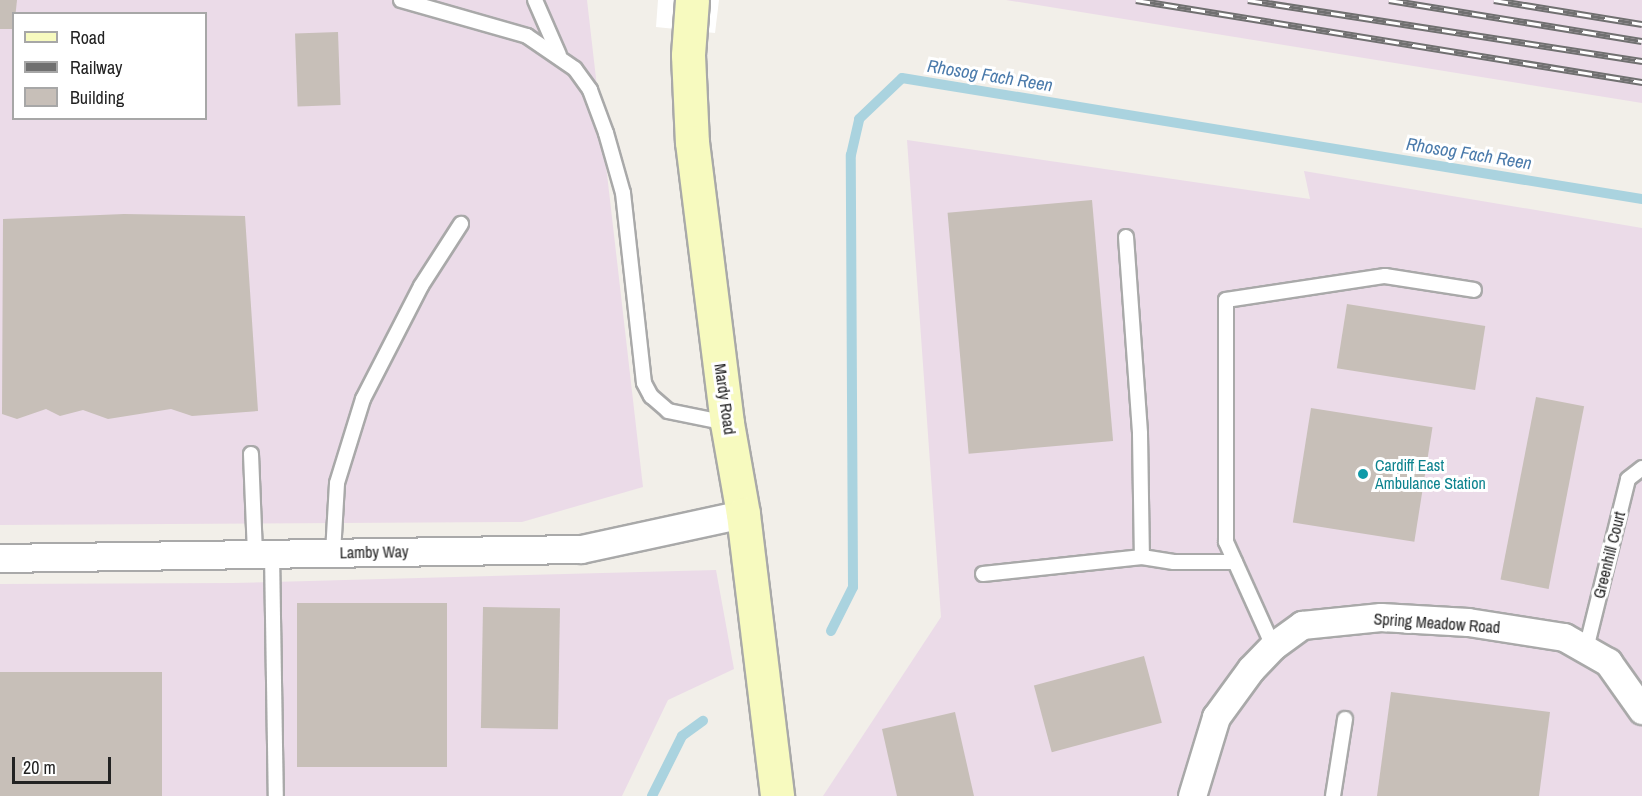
<!DOCTYPE html>
<html>
<head>
<meta charset="utf-8">
<style>
  body { margin:0 }
  #map { position:relative; width:1642px; height:796px; overflow:hidden; background:#f2efe9; font-family:"Archivo Narrow",sans-serif }
  div>[style] { position:absolute }
  .industrial>* { inset:0; background:#ebdbe8 }
  .pier>* { inset:0; background:#fff }
  .stream>* { height:10px; margin:-5px; padding:0 5px; transform-origin:5px; border-radius:5px; background:#aad3df }
  .building>* { inset:0; background:#c7bfb8; transform-origin:0 0 }
  .roads { filter:drop-shadow(2px 0 #a9a9a9) drop-shadow(-2px 0 #a9a9a9) drop-shadow(0 2px #a9a9a9) drop-shadow(0 -2px #a9a9a9) }
  .lane>* { height:14px; margin:-7px; padding:0 7px; transform-origin:7px; border-radius:7px; background:#fff }
  .street>* { height:27px; margin:-13.5px; padding:0 13.5px; transform-origin:13.5px; border-radius:13.5px; background:#fff }
  .secondary>* { height:33px; margin:-16.5px; padding:0 16.5px; transform-origin:16.5px; border-radius:16.5px; background:#f7fabf }
  .rail>* { height:7px; margin-top:-3.5px; transform-origin:0; background:repeating-linear-gradient(90deg,#fff 0 14px,#707070 0 28px); box-sizing:border-box; border-block:2px solid #707070 }
  .dots>* { width:16px; height:16px; translate:-50% -50%; box-sizing:border-box; border:3px solid #fff; border-radius:50% }
  span { translate:-50% -50%; white-space:nowrap; text-align:center; line-height:1.15; -webkit-text-stroke:6px #fff; paint-order:stroke }
  .street-label { font-size:16px; color:#222 }
  .culture-label { font-size:16px; color:#0d838f }
  .left { translate:0 -50%; text-align:left }
  .water-label { font-size:18px; color:#4a7aab; font-style:italic }
  .legend { position:absolute; left:12px; top:12px; width:195px; height:108px; box-sizing:border-box; background:#fff; border:2px solid #a7a7a7; margin:0; padding:8px 10px; list-style:none; font-size:18px; color:#222 }
  .legend li { display:flex; align-items:center; gap:12px; height:30px }
  .legend b { width:30px; border:2px solid #a7a7a7 }
  .scale { position:absolute; left:12px; top:757px; width:99px; height:27px; box-sizing:border-box; border:3px solid #222; border-top:0; padding-left:8px; font-size:18px; line-height:21px; white-space:nowrap; color:#222; -webkit-text-stroke:4px #fff; paint-order:stroke }
</style>
</head>
<body>
<div id="map">
  <div class="industrial">
    <div style="clip-path:polygon(evenodd,0 0,587px 0,643px 487px,522px 522px,0 525px,0 0,14px 14px,206px 14px,206px 118px,14px 118px,14px 14px)"></div>
    <div style="clip-path:polygon(1006px 0,1642px 0,1642px 103px)"></div>
    <div style="clip-path:polygon(907px 140px,1310px 199px,1304px 171px,1642px 228px,1642px 796px,823px 796px,941px 617px)"></div>
    <div style="clip-path:polygon(716px 570px,734px 669px,668px 700px,622px 796px,0 796px,0 584px,233px 583px)"></div>
  </div>
  <div class="pier">
    <div style="clip-path:polygon(658px 0,719px 0,715px 33px,656px 27px)"></div>
  </div>
  <div class="stream">
    <div style="left:831px;top:631px;width:49px;rotate:-63.4deg"></div>
    <div style="left:853px;top:587px;width:432px;rotate:-90.3deg"></div>
    <div style="left:851px;top:155px;width:37px;rotate:-77deg"></div>
    <div style="left:859px;top:119px;width:59px;rotate:-43.6deg"></div>
    <div style="left:902px;top:78px;width:750px;rotate:9.29deg"></div>
    <div style="left:652px;top:796px;width:67px;rotate:-63.4deg"></div>
    <div style="left:682px;top:736px;width:26px;rotate:-36deg"></div>
  </div>
  <div class="building">
    <div style="clip-path:polygon(0 0,17px 0,14px 29px,0 29px)"></div>
    <div style="left:338px;top:32px;width:73px;height:43px;rotate:88deg"></div>
    <div style="left:1092px;top:200px;width:242px;height:145px;rotate:85deg"></div>
    <div style="clip-path:polygon(124px 214px,245px 216px,258px 411px,192px 416px,171px 409px,108px 419px,83px 410px,60px 416px,46px 409px,17px 419px,2px 414px,3px 219px)"></div>
    <div style="left:1347px;top:304px;width:140px;height:65px;rotate:9deg"></div>
    <div style="left:1536px;top:397px;width:49px;height:186px;rotate:11deg"></div>
    <div style="left:1311px;top:408px;width:123px;height:116px;rotate:9deg"></div>
    <div style="left:297px;top:603px;width:150px;height:164px"></div>
    <div style="left:483px;top:607px;width:77px;height:121px;rotate:1deg"></div>
    <div style="left:1144px;top:656px;width:69px;height:114px;rotate:75deg"></div>
    <div style="left:162px;top:672px;width:124px;height:162px;rotate:90deg"></div>
    <div style="clip-path:polygon(1391px 692px,1550px 712px,1539px 796px,1377px 796px)"></div>
    <div style="clip-path:polygon(955px 712px,974px 796px,897px 796px,882px 729px)"></div>
  </div>
  <div class="roads">
    <div class="lane">
      <div style="left:401px;top:0;width:131px;rotate:15.9deg"></div>
      <div style="left:527px;top:36px;width:58px;rotate:34.5deg"></div>
      <div style="left:575px;top:69px;width:26px;rotate:54deg"></div>
      <div style="left:590px;top:90px;width:46px;rotate:69.6deg"></div>
      <div style="left:606px;top:133px;width:62px;rotate:74.2deg"></div>
      <div style="left:623px;top:193px;width:191px;rotate:83.7deg"></div>
      <div style="left:644px;top:383px;width:15px;rotate:62deg"></div>
      <div style="left:651px;top:396px;width:23px;rotate:41deg"></div>
      <div style="left:668px;top:411px;width:60px;rotate:11.5deg"></div>
      <div style="left:535px;top:0;width:60px;rotate:66.4deg"></div>
      <div style="left:1126px;top:237px;width:197px;rotate:85.9deg"></div>
      <div style="left:1140px;top:434px;width:123px;rotate:89.1deg"></div>
      <div style="left:251px;top:454px;width:100px;rotate:87.7deg"></div>
      <div style="left:333px;top:553px;width:70px;rotate:-86.7deg"></div>
      <div style="left:337px;top:483px;width:88px;rotate:-72.8deg"></div>
      <div style="left:363px;top:399px;width:127px;rotate:-62.8deg"></div>
      <div style="left:421px;top:286px;width:74px;rotate:-57.2deg"></div>
      <div style="left:272px;top:554px;width:242px;rotate:89.1deg"></div>
      <div style="left:983px;top:574px;width:160px;rotate:-6.1deg"></div>
      <div style="left:1142px;top:557px;width:32px;rotate:9deg"></div>
      <div style="left:1174px;top:562px;width:61px"></div>
      <div style="left:1273px;top:646px;width:114px;rotate:-114.3deg"></div>
      <div style="left:1226px;top:542px;width:242px;rotate:-90deg"></div>
      <div style="left:1226px;top:300px;width:161px;rotate:-8.6deg"></div>
      <div style="left:1385px;top:276px;width:90px;rotate:8.9deg"></div>
      <div style="left:1586px;top:649px;width:175px;rotate:-76.1deg"></div>
      <div style="left:1628px;top:479px;width:18px;rotate:-38deg"></div>
      <div style="left:1333px;top:796px;width:78px;rotate:-81.1deg"></div>
    </div>
    <div class="street">
      <div style="left:0;top:558px;width:581px;rotate:-0.89deg"></div>
      <div style="left:581px;top:549px;width:166px;rotate:-12.2deg"></div>
      <div style="left:1192px;top:796px;width:83px;rotate:-73.1deg"></div>
      <div style="left:1216px;top:717px;width:59px;rotate:-53.9deg"></div>
      <div style="left:1251px;top:669px;width:32px;rotate:-46deg"></div>
      <div style="left:1273px;top:646px;width:36px;rotate:-36deg"></div>
      <div style="left:1302px;top:625px;width:79px;rotate:-5.8deg"></div>
      <div style="left:1381px;top:617px;width:87px;rotate:3.3deg"></div>
      <div style="left:1468px;top:622px;width:97px;rotate:8.9deg"></div>
      <div style="left:1564px;top:637px;width:51px;rotate:29.6deg"></div>
      <div style="left:1608px;top:662px;width:59px;rotate:54.7deg"></div>
    </div>
    <div class="secondary">
      <div style="left:692px;top:0;width:55px;rotate:94.2deg"></div>
      <div style="left:688px;top:55px;width:87px;rotate:87.4deg"></div>
      <div style="left:692px;top:142px;width:283px;rotate:82.9deg"></div>
      <div style="left:727px;top:423px;width:92px;rotate:80deg"></div>
      <div style="left:743px;top:514px;width:284px;rotate:83.1deg"></div>
    </div>
  </div>
  <div class="rail">
    <div style="left:1136px;top:0;width:513px;rotate:9.21deg"></div>
    <div style="left:1248px;top:0;width:399px;rotate:8.8deg"></div>
    <div style="left:1389px;top:0;width:256px;rotate:9.2deg"></div>
    <div style="left:1494px;top:0;width:150px;rotate:9.2deg"></div>
  </div>
  <div class="dots">
    <div style="left:1363px;top:474px;background:#0f9aa8"></div>
  </div>
  <div class="street-label">
    <span style="left:725px;top:399px;rotate:82deg">Mardy Road</span>
    <span style="left:374px;top:552px;rotate:-1deg">Lamby Way</span>
    <span style="left:1609px;top:555px;rotate:-76deg">Greenhill Court</span>
    <span style="left:1437px;top:623px;rotate:4deg">Spring Meadow Road</span>
  </div>
  <div class="culture-label">
    <span class="left" style="left:1375px;top:474px">Cardiff East<br>Ambulance Station</span>
  </div>
  <div class="water-label">
    <span style="left:990px;top:76px;rotate:9deg">Rhosog Fach Reen</span>
    <span style="left:1469px;top:154px;rotate:9deg">Rhosog Fach Reen</span>
  </div>
  <ul class="legend">
  <li><b style="height:8px;background:#f7fabf"></b>Road</li>
  <li><b style="height:8px;background:#707070"></b>Railway</li>
  <li><b style="height:16px;background:#c7bfb8"></b>Building</li>
  </ul>
  <div class="scale">20 m</div>
</div>
</body>
</html>
